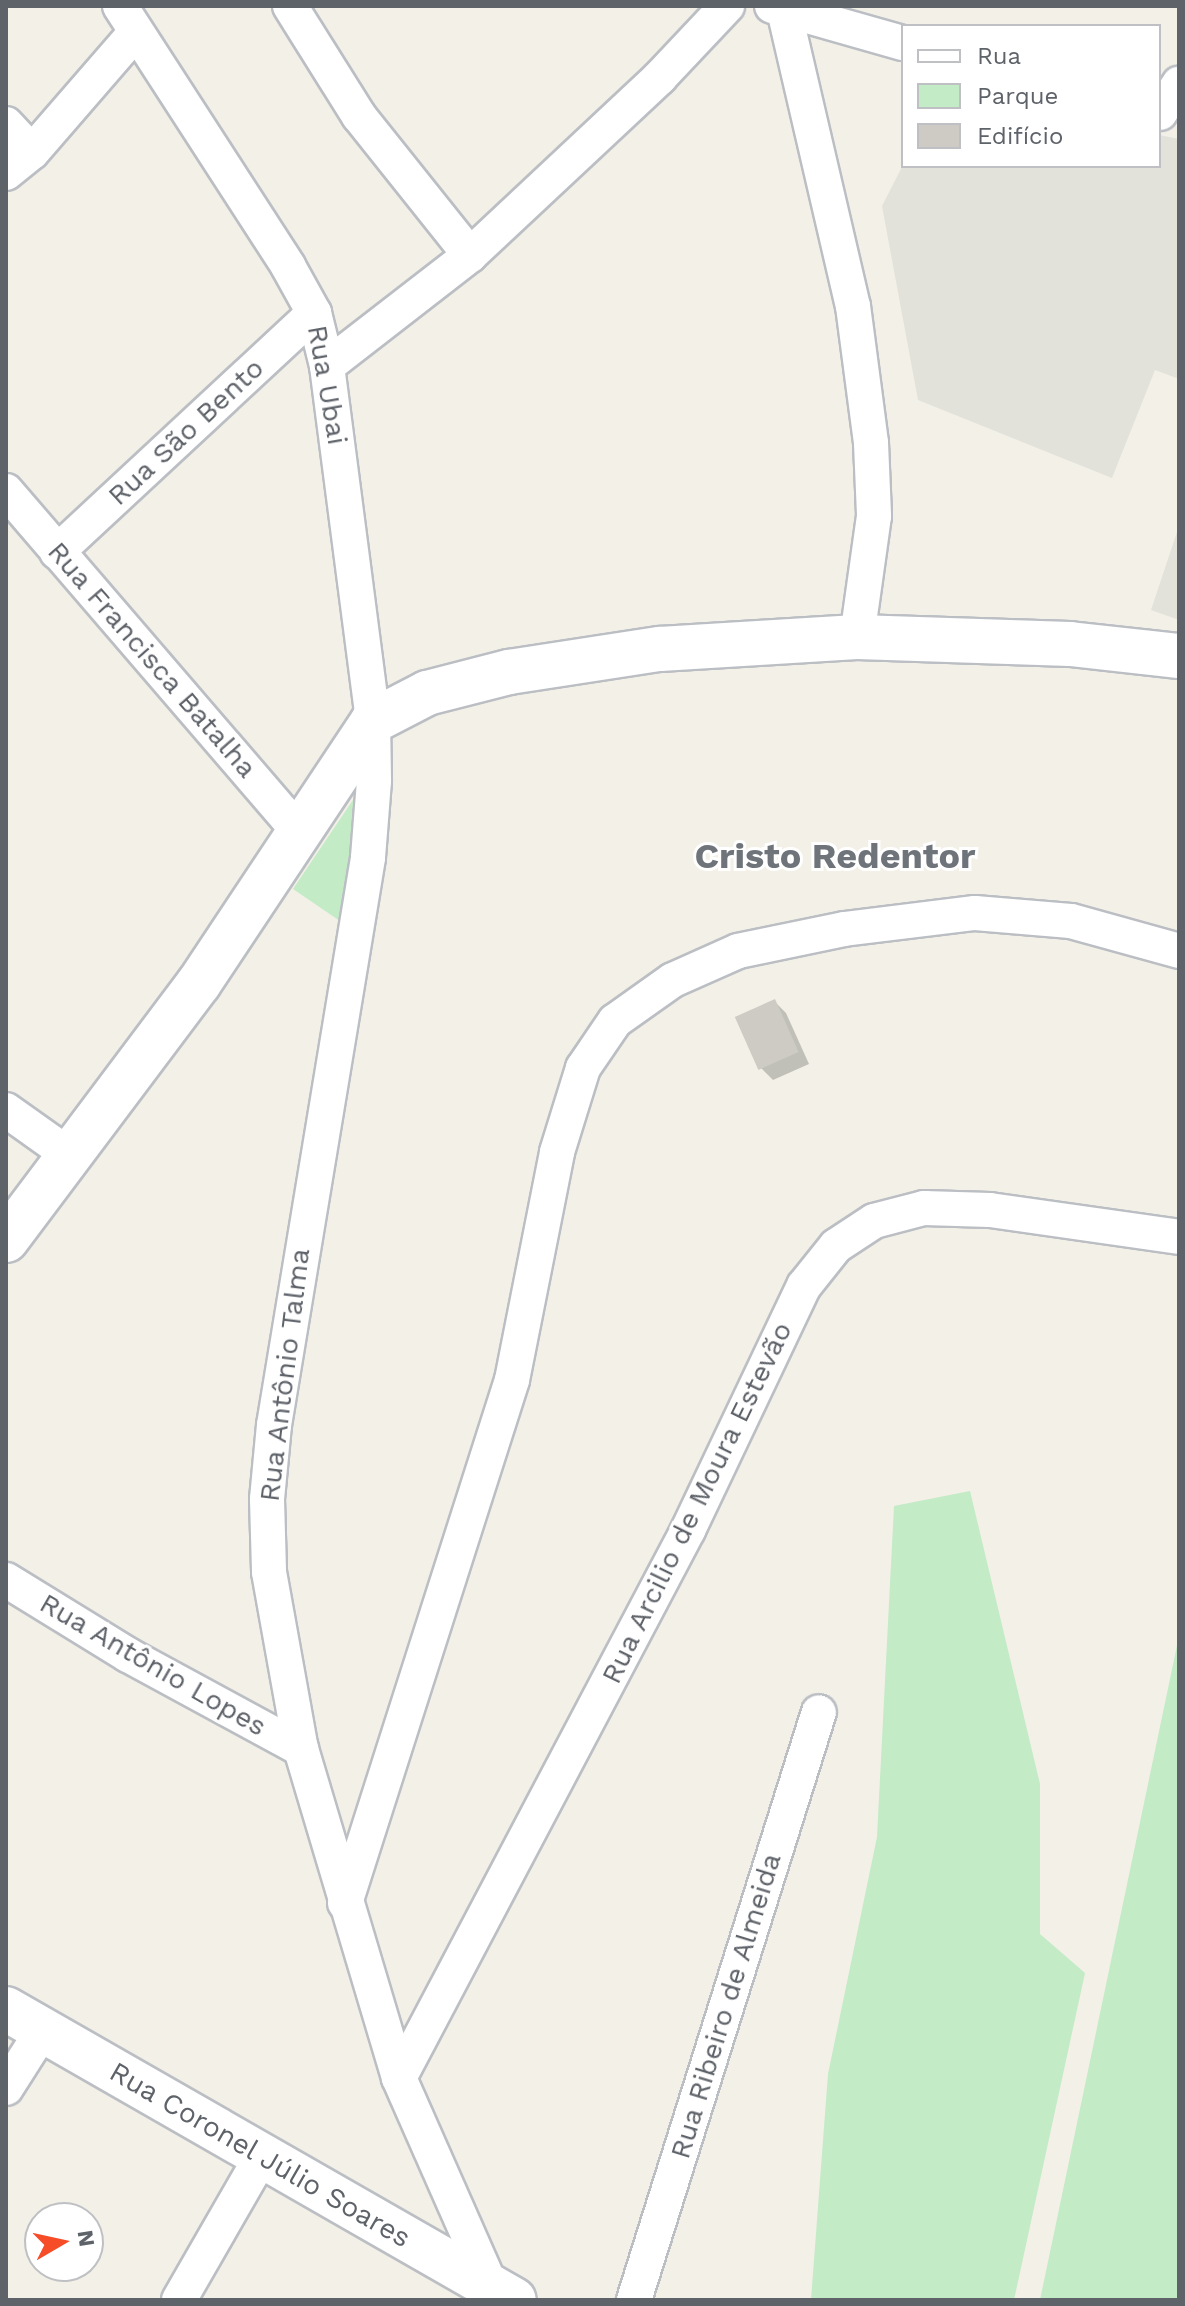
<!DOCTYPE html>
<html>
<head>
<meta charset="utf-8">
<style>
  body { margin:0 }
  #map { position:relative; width:1185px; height:2306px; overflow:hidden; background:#f2f0e7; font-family:"Work Sans",sans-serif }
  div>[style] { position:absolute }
  .industrial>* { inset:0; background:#e2e2db }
  .green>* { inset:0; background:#c2ebc6 }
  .shadow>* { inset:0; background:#0003 }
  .building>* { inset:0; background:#cdcbc4; transform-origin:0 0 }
  .roads { filter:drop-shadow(2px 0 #bbbec3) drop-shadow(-2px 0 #bbbec3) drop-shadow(0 2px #bbbec3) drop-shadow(0 -2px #bbbec3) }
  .street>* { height:34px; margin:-17px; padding:0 17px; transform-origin:17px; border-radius:17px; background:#fff }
  .secondary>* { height:44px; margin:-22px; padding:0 22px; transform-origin:22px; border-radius:22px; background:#fff }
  span { translate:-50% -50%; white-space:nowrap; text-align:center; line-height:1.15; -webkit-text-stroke:6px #fff; paint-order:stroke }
  .street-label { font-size:28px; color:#5e6269 }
  .district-label { font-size:36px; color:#6f747b; font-weight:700 }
  .frame { position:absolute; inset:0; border:8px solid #5e6269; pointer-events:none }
  .legend { position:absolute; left:901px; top:24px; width:260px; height:144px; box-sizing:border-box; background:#fff; border:2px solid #bfc0c3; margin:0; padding:10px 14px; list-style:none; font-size:24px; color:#5e6269 }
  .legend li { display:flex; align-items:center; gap:16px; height:40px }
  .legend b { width:40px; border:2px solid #bfc0c3 }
  .north { position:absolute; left:24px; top:2202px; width:80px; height:80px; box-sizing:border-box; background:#fff; border:2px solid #bfc0c3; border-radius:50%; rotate:81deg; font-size:22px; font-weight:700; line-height:32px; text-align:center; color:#5e6269 }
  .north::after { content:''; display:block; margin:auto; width:28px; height:36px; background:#f74c28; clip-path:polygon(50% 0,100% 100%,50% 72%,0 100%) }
</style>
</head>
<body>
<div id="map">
  <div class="industrial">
    <div style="clip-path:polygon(1159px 135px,1179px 139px,1179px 379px,1155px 370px,1112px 478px,918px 400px,882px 206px,903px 165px,1159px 166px)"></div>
    <div style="clip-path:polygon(1179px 526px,1179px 620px,1151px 610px)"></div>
  </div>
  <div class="green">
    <div style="clip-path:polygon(359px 791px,340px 921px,293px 889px)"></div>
    <div style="clip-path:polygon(970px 1491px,1040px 1784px,1040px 1934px,1085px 1973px,1014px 2300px,811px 2300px,828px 2074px,877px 1837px,894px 1506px)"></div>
    <div style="clip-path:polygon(1179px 1636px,1179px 2300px,1040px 2300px)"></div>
  </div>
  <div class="shadow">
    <div style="clip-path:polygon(774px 1001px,786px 1013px,809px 1064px,773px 1080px,761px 1068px)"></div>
  </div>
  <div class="building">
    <div style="left:775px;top:999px;width:58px;height:44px;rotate:66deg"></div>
  </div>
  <div class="roads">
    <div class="street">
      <div style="left:120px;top:6px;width:310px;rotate:57.1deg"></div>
      <div style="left:288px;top:266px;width:54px;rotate:61deg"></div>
      <div style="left:314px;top:313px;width:55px;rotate:76.2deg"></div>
      <div style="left:327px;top:366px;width:358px;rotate:82.6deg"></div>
      <div style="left:373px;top:721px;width:60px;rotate:89deg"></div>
      <div style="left:374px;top:781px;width:77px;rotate:94.5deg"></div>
      <div style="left:368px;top:858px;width:575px;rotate:99.41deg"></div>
      <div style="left:274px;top:1425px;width:74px;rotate:95.4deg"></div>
      <div style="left:267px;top:1499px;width:73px;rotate:88.4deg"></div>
      <div style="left:269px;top:1572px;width:180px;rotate:79.8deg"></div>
      <div style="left:301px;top:1749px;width:343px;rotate:73.4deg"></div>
      <div style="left:399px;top:2078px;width:228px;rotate:66.2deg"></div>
      <div style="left:290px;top:6px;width:130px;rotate:57.9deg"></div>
      <div style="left:359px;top:116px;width:178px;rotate:51.4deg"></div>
      <div style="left:772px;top:6px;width:136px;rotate:15.8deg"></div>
      <div style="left:784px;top:10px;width:304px;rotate:76.9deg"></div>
      <div style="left:853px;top:306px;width:138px;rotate:82.5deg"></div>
      <div style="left:871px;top:443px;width:73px;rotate:87.6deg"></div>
      <div style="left:874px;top:516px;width:122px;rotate:98deg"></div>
      <div style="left:1160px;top:113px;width:35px;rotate:-57deg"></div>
      <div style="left:6px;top:124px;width:38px;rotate:47deg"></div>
      <div style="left:6px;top:173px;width:33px;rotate:-39deg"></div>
      <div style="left:32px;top:152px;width:157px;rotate:-49.1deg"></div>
      <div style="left:327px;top:366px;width:181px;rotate:-37.8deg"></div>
      <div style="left:470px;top:255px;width:260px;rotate:-43.1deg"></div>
      <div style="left:660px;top:77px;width:98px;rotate:-46.7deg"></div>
      <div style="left:6px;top:491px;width:446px;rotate:49.3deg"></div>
      <div style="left:57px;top:552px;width:351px;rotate:-42.9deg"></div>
      <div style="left:6px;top:1110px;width:77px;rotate:35.5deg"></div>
      <div style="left:6px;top:1580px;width:143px;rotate:31.6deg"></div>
      <div style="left:128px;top:1655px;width:197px;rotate:28.5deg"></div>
      <div style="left:345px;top:1903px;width:549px;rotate:-72.29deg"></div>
      <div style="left:512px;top:1380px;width:232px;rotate:-78.8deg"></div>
      <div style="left:557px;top:1152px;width:88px;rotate:-72.8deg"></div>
      <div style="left:583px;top:1068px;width:57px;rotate:-55.8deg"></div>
      <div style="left:615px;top:1021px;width:71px;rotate:-35.3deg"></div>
      <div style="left:673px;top:980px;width:71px;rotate:-24deg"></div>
      <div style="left:738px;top:951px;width:108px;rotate:-11.7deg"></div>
      <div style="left:844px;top:929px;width:132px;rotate:-7deg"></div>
      <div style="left:975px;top:913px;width:96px;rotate:4.8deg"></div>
      <div style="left:1071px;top:921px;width:112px;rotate:15.5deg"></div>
      <div style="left:399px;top:2078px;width:620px;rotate:-62.19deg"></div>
      <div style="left:688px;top:1530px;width:270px;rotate:-64.6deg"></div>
      <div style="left:804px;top:1286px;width:51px;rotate:-51.3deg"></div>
      <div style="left:836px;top:1246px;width:45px;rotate:-33.3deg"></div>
      <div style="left:874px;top:1221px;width:52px;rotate:-14.6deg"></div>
      <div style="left:924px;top:1208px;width:66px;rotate:1.7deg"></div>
      <div style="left:990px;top:1210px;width:191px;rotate:8.1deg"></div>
      <div style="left:6px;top:2088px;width:69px;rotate:-57.5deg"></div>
      <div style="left:179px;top:2300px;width:163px;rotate:-60.1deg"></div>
      <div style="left:634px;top:2300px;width:616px;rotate:-72.54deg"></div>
    </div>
    <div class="secondary">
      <div style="left:6px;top:1240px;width:321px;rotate:-53.1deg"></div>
      <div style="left:199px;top:983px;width:315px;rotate:-56.4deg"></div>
      <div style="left:373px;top:721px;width:61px;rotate:-27.4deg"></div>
      <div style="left:427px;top:693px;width:85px;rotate:-14.4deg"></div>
      <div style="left:509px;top:672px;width:153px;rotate:-8.7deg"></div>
      <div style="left:660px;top:649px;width:197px;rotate:-3.5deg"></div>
      <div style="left:857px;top:637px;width:213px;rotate:1.9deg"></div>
      <div style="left:1070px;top:644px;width:110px;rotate:6.3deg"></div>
      <div style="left:6px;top:2009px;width:585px;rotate:29.81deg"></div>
    </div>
  </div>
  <div class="street-label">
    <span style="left:327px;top:385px;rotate:80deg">Rua Ubai</span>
    <span style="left:186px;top:432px;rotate:-43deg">Rua São Bento</span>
    <span style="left:152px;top:660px;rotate:49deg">Rua Francisca Batalha</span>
    <span style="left:285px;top:1375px;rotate:-83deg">Rua Antônio Talma</span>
    <span style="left:697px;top:1503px;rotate:-64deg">Rua Arcilio de Moura Estevão</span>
    <span style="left:153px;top:1665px;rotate:30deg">Rua Antônio Lopes</span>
    <span style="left:726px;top:2006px;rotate:-73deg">Rua Ribeiro de Almeida</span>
    <span style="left:260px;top:2155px;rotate:30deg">Rua Coronel Júlio Soares</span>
  </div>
  <div class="district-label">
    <span style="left:835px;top:857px">Cristo Redentor</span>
  </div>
  <div class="frame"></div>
  <ul class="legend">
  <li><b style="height:10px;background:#fff"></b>Rua</li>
  <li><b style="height:22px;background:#c2ebc6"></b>Parque</li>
  <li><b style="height:22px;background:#cdcbc4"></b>Edifício</li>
  </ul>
  <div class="north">N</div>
</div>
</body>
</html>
